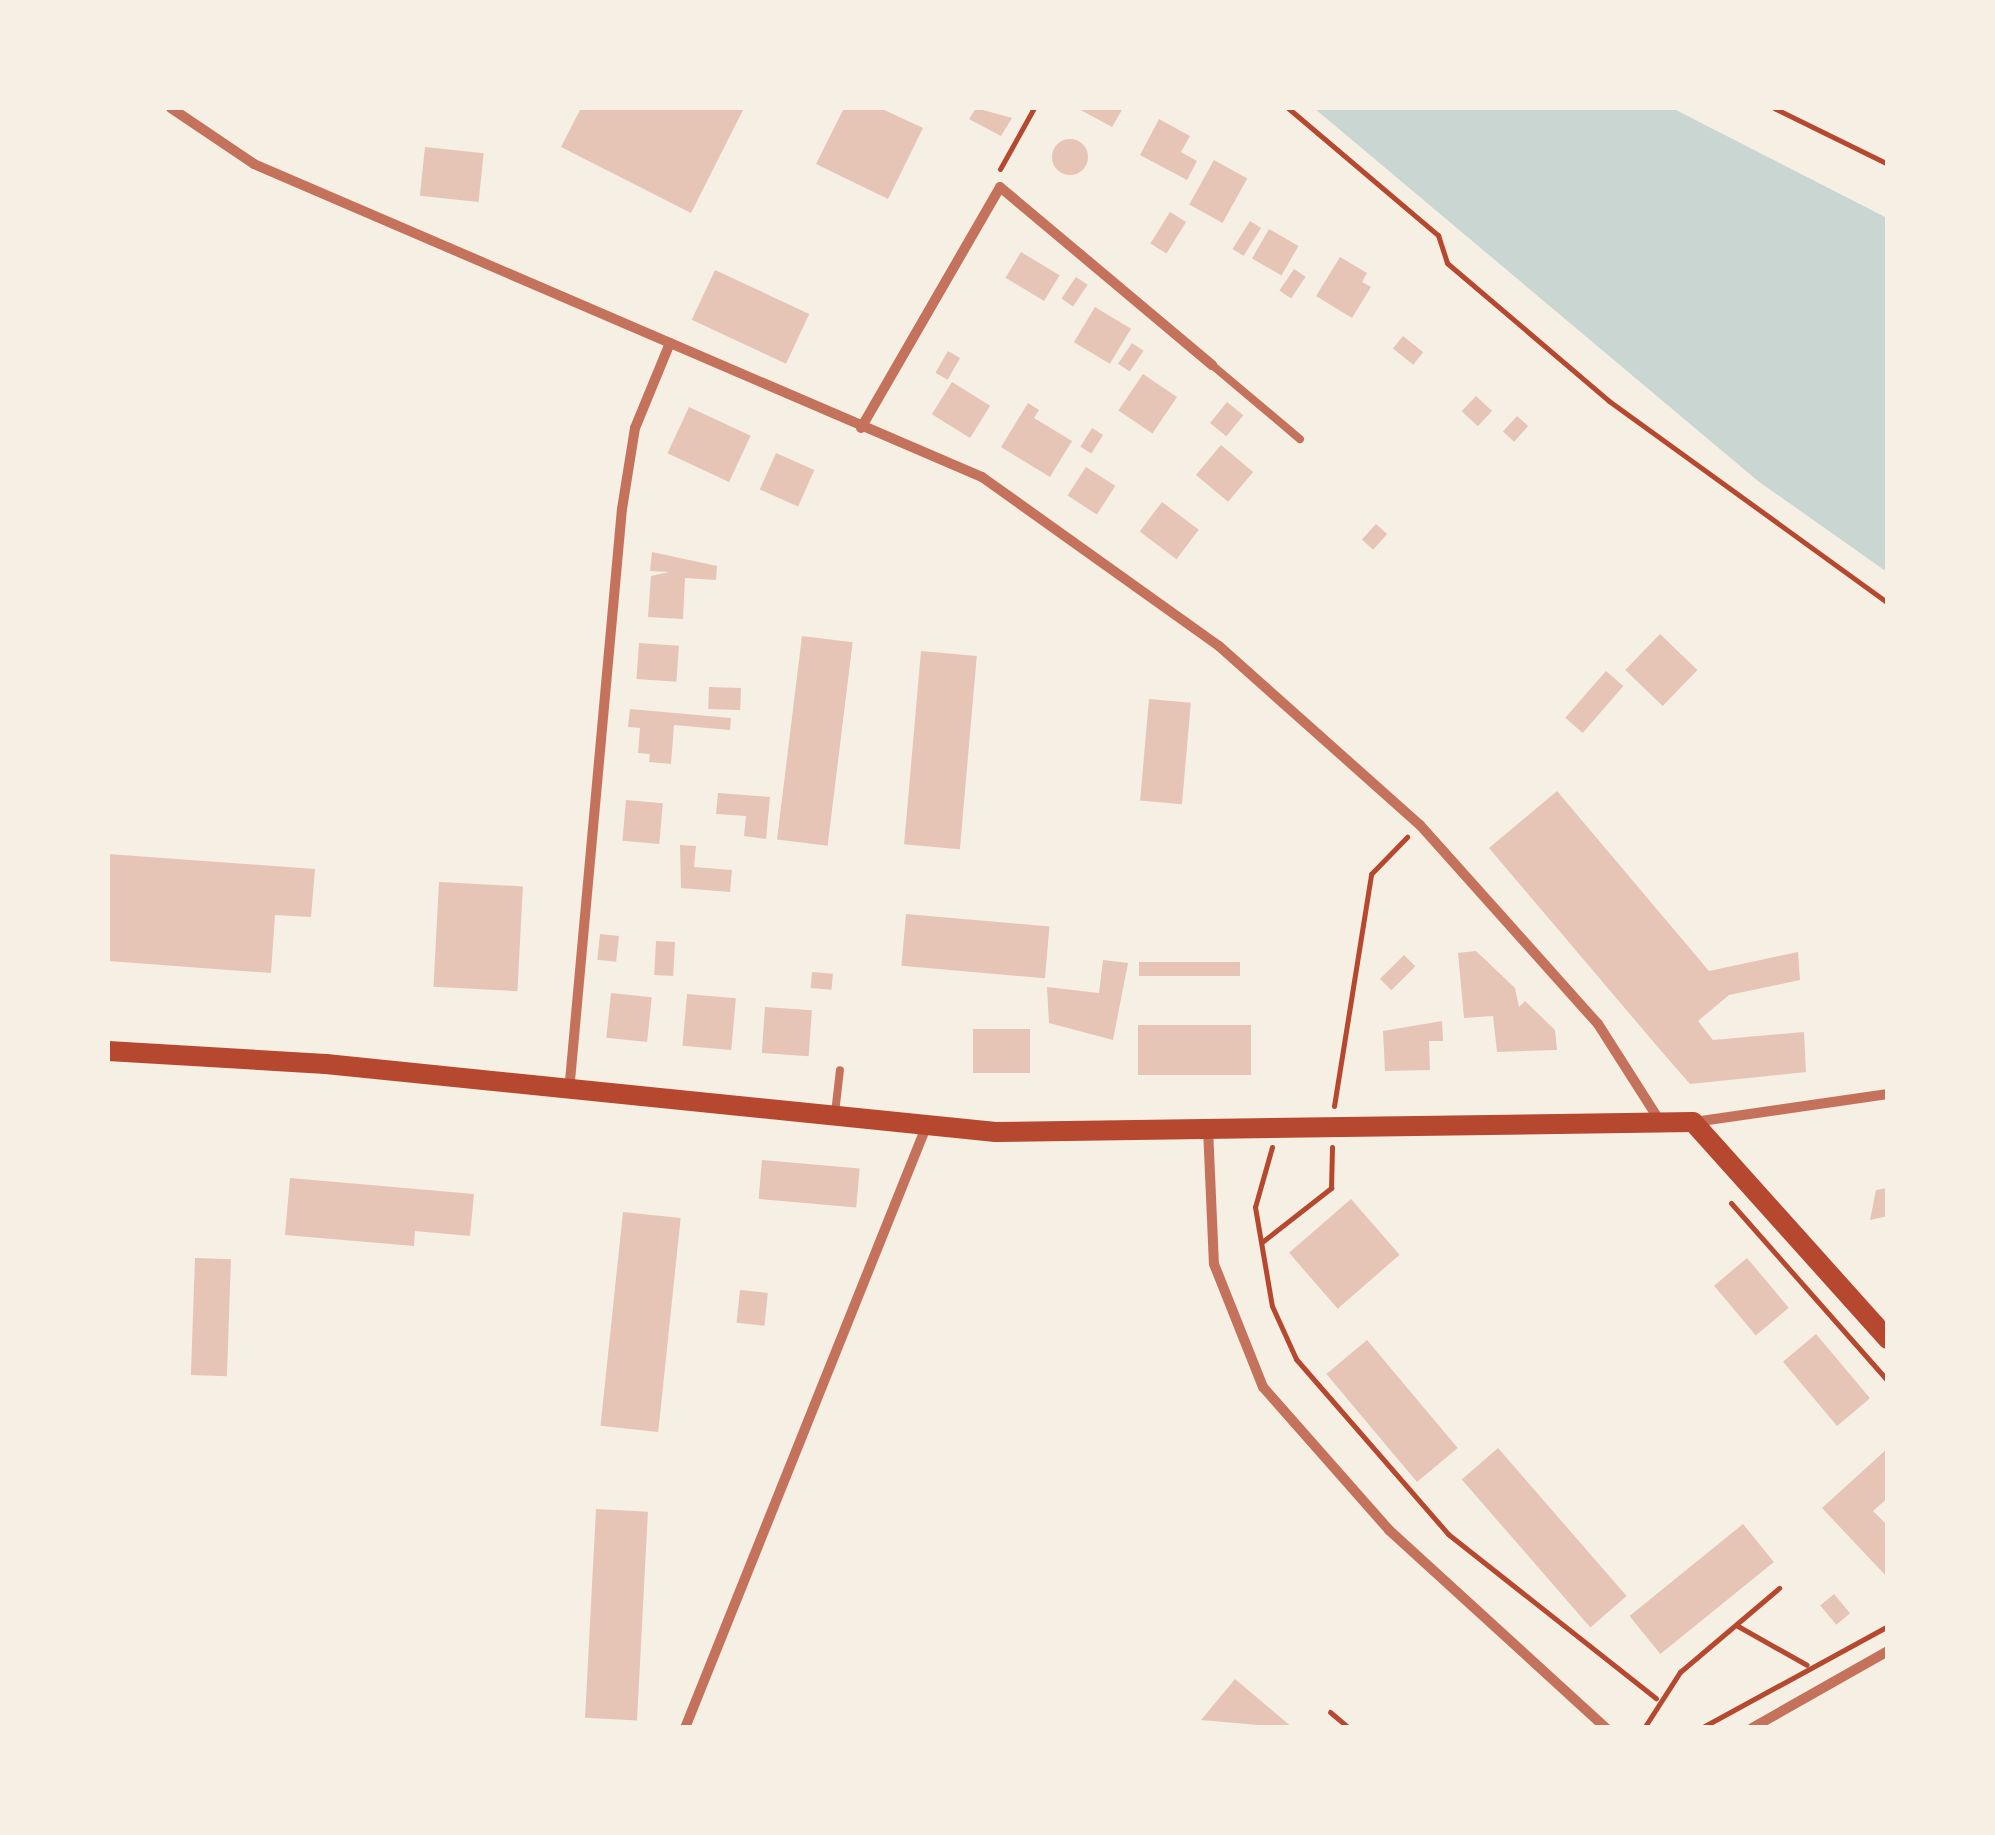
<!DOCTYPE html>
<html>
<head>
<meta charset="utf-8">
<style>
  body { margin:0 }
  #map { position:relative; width:1995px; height:1835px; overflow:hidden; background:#f6efe4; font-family:"Noto Sans",sans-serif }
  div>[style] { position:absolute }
  .water>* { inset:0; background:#c9d6d2 }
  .building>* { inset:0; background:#e6c5b7; transform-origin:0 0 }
  .round { border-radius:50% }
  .path>* { height:5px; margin:-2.5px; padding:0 2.5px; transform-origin:2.5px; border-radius:2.5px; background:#b5482f }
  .service>* { height:8px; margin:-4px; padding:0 4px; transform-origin:4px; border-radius:4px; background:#c5725c }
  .minor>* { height:10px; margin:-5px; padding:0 5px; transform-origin:5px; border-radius:5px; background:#c5725c }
  .secondary>* { height:20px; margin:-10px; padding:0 10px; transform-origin:10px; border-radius:10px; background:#b5482f }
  span { translate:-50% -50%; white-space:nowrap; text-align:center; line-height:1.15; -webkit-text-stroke:8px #f6efe4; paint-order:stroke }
  .frame { position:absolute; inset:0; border:110px solid #f6efe4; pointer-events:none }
</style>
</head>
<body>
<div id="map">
  <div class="water">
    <div style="clip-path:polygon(1314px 108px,1672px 108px,1887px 218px,1887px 572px,1758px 481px)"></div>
  </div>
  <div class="building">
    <div style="clip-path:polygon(581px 108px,744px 108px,691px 213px,561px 147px)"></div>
    <div style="clip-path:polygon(844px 108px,880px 108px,923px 128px,888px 199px,816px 164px)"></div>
    <div style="clip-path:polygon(976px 108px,1012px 118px,1001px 136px,969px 119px)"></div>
    <div style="clip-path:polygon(1077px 108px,1123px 108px,1112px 127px)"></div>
    <div style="clip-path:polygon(1159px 119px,1190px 136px,1181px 152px,1197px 161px,1187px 180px,1140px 155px)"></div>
    <div class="round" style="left:1052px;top:139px;width:36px;height:36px"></div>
    <div style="left:425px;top:147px;width:59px;height:49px;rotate:6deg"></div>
    <div style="left:1214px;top:160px;width:38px;height:51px;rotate:29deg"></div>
    <div style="left:1170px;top:212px;width:19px;height:37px;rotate:32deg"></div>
    <div style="left:1250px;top:221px;width:13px;height:33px;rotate:32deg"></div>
    <div style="left:1269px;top:229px;width:34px;height:34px;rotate:30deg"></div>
    <div style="left:1021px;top:252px;width:45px;height:30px;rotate:31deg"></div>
    <div style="clip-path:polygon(1340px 257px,1367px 273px,1362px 282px,1371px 287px,1352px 318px,1316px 296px)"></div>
    <div style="left:1294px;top:269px;width:14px;height:26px;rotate:34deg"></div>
    <div style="left:715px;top:270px;width:104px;height:55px;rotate:25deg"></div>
    <div style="left:1076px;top:277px;width:14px;height:26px;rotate:34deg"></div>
    <div style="left:1095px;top:307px;width:42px;height:41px;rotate:31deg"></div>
    <div style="left:1403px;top:336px;width:26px;height:16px;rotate:39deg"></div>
    <div style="left:1132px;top:343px;width:14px;height:25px;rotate:34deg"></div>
    <div style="left:948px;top:351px;width:14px;height:25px;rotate:30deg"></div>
    <div style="left:1143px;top:374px;width:41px;height:44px;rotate:34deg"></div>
    <div style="left:952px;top:382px;width:45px;height:38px;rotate:32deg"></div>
    <div style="left:1476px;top:396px;width:22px;height:21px;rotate:43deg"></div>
    <div style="left:1227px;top:402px;width:21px;height:27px;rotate:39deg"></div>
    <div style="clip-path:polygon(1028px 403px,1039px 410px,1034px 418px,1072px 441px,1050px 477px,1001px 447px)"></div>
    <div style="left:689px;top:407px;width:68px;height:51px;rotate:25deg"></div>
    <div style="left:1517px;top:416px;width:15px;height:21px;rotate:42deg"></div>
    <div style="left:1092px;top:428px;width:13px;height:22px;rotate:32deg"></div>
    <div style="left:1221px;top:445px;width:42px;height:39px;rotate:40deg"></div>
    <div style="left:776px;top:453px;width:42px;height:40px;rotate:24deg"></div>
    <div style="left:1086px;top:467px;width:35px;height:34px;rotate:33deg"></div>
    <div style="left:1162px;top:502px;width:46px;height:37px;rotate:37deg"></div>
    <div style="left:1376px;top:524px;width:15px;height:21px;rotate:42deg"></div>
    <div style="clip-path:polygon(652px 552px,717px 566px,716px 580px,685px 578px,683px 619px,648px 617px,651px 576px,669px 572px,650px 571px)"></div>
    <div style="left:1660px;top:634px;width:52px;height:50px;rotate:44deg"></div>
    <div style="left:802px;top:636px;width:51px;height:205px;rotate:7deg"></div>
    <div style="left:639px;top:643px;width:40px;height:36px;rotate:4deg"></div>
    <div style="left:921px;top:651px;width:56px;height:194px;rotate:5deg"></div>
    <div style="left:1606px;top:671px;width:23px;height:62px;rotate:41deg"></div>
    <div style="left:709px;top:687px;width:32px;height:22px;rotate:2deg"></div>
    <div style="left:1149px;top:699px;width:42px;height:102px;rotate:5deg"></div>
    <div style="clip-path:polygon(630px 709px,731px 718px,730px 730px,674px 725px,671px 764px,649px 762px,650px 754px,638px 753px,640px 728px,628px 727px)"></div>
    <div style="clip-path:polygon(1557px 791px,1709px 971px,1798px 952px,1800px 980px,1729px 995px,1698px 1021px,1713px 1040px,1804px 1032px,1806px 1072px,1690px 1084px,1662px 1052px,1489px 848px)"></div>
    <div style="clip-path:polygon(718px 793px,770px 797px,766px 839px,744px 836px,746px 816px,716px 814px)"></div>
    <div style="left:626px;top:800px;width:37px;height:41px;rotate:5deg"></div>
    <div style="clip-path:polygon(680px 845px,696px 846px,694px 867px,732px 870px,730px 892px,681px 888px)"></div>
    <div style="clip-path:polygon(108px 854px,315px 869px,311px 917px,275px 915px,271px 973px,108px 961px)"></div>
    <div style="left:439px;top:882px;width:84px;height:105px;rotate:3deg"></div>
    <div style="left:906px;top:914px;width:144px;height:52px;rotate:5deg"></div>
    <div style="left:600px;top:934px;width:19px;height:26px;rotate:6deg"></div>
    <div style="left:656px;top:941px;width:19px;height:34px;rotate:3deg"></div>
    <div style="clip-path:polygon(1476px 951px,1515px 988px,1519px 1007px,1525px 1001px,1555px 1030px,1557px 1050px,1497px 1052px,1493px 1016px,1464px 1018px,1458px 953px)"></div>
    <div style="left:1404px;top:955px;width:16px;height:34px;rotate:45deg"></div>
    <div style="clip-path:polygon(1103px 960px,1128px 963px,1113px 1040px,1049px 1023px,1047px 987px,1099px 993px)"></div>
    <div style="left:1139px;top:962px;width:101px;height:14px"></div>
    <div style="left:812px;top:972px;width:21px;height:16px;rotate:5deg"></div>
    <div style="left:611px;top:993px;width:41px;height:45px;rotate:6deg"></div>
    <div style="left:687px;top:994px;width:49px;height:52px;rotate:5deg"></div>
    <div style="left:765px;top:1007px;width:47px;height:46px;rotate:4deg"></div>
    <div style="clip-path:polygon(1442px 1021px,1443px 1041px,1429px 1041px,1430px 1070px,1385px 1071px,1383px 1031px)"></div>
    <div style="left:1138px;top:1025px;width:113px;height:50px"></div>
    <div style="left:973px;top:1029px;width:57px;height:44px"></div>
    <div style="left:762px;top:1160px;width:98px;height:39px;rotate:5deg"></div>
    <div style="clip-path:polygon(290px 1178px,474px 1194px,470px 1236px,415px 1231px,414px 1246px,285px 1235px)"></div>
    <div style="clip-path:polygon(1888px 1188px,1888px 1216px,1870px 1220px,1876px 1190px)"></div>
    <div style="left:1351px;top:1199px;width:74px;height:82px;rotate:49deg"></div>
    <div style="left:623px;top:1212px;width:58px;height:215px;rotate:6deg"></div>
    <div style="left:195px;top:1258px;width:36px;height:117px;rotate:2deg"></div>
    <div style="left:1747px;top:1258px;width:65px;height:43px;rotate:50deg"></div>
    <div style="left:740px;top:1290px;width:28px;height:33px;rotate:6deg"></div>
    <div style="left:1816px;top:1334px;width:84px;height:43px;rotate:50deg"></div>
    <div style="left:1367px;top:1340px;width:141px;height:53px;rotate:50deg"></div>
    <div style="left:1498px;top:1448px;width:196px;height:48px;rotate:49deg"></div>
    <div style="clip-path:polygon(1888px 1448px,1888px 1498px,1873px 1511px,1888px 1526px,1888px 1578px,1822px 1508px)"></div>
    <div style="left:596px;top:1509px;width:52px;height:209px;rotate:3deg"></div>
    <div style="left:1743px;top:1524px;width:49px;height:146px;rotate:51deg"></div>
    <div style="left:1834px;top:1594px;width:25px;height:18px;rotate:50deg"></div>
    <div style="clip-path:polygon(1235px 1679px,1293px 1728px,1201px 1720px)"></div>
  </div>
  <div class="path">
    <div style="left:1288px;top:108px;width:197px;rotate:40.3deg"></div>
    <div style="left:1438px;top:235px;width:29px;rotate:72deg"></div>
    <div style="left:1447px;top:263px;width:213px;rotate:40.4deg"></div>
    <div style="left:1609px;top:401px;width:344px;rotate:35.9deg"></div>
    <div style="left:1774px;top:108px;width:127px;rotate:26.2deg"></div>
    <div style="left:1000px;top:169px;width:70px;rotate:-60.9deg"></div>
    <div style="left:1334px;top:1106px;width:235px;rotate:-80.9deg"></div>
    <div style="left:1371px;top:874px;width:52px;rotate:-45.8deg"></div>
    <div style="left:1272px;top:1147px;width:62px;rotate:105.8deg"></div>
    <div style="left:1255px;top:1207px;width:100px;rotate:80.3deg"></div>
    <div style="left:1272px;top:1306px;width:58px;rotate:65.6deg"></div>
    <div style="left:1296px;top:1359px;width:232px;rotate:49deg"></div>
    <div style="left:1448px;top:1534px;width:265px;rotate:38.3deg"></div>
    <div style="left:1731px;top:1203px;width:237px;rotate:48.6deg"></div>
    <div style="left:1262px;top:1242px;width:88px;rotate:-38deg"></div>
    <div style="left:1331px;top:1188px;width:41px;rotate:-88.6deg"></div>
    <div style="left:1888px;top:1506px;width:12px;rotate:90deg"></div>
    <div style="left:1736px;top:1625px;width:81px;rotate:29.4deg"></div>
    <div style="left:1330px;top:1712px;width:25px;rotate:40deg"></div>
    <div style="left:1644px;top:1728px;width:67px;rotate:-57.3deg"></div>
    <div style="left:1680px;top:1672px;width:130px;rotate:-40.3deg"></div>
    <div style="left:1701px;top:1728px;width:213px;rotate:-28.6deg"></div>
  </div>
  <div class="service">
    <div style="left:1212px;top:365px;width:115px;rotate:40.1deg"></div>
    <div style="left:835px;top:1113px;width:43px;rotate:-83.4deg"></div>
  </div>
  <div class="minor">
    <div style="left:171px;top:108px;width:100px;rotate:34deg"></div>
    <div style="left:254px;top:164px;width:792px;rotate:23.27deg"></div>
    <div style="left:982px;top:477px;width:291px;rotate:35.5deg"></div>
    <div style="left:1219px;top:646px;width:269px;rotate:41.7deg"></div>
    <div style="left:1420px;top:825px;width:267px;rotate:48.2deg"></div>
    <div style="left:1598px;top:1024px;width:117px;rotate:57.5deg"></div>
    <div style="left:861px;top:428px;width:278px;rotate:-60deg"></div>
    <div style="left:1000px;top:187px;width:277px;rotate:40deg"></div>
    <div style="left:569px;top:1092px;width:585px;rotate:-84.81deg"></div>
    <div style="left:622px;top:509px;width:82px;rotate:-80.9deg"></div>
    <div style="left:635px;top:428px;width:92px;rotate:-67.6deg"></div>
    <div style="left:1694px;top:1122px;width:196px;rotate:-8.2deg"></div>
    <div style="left:1208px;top:1128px;width:136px;rotate:87.5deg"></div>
    <div style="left:1214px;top:1264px;width:132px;rotate:68.3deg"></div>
    <div style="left:1263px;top:1387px;width:191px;rotate:48.6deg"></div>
    <div style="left:1389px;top:1530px;width:294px;rotate:42.4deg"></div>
    <div style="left:685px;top:1728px;width:648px;rotate:-68.15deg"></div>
    <div style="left:1752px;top:1728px;width:156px;rotate:-29.5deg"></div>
  </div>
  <div class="secondary">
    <div style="left:108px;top:1051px;width:218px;rotate:3.4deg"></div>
    <div style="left:326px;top:1064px;width:673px;rotate:5.8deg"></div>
    <div style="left:996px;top:1132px;width:697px;rotate:-0.82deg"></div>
    <div style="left:1693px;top:1122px;width:292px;rotate:48.1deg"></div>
  </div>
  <div class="frame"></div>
</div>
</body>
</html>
